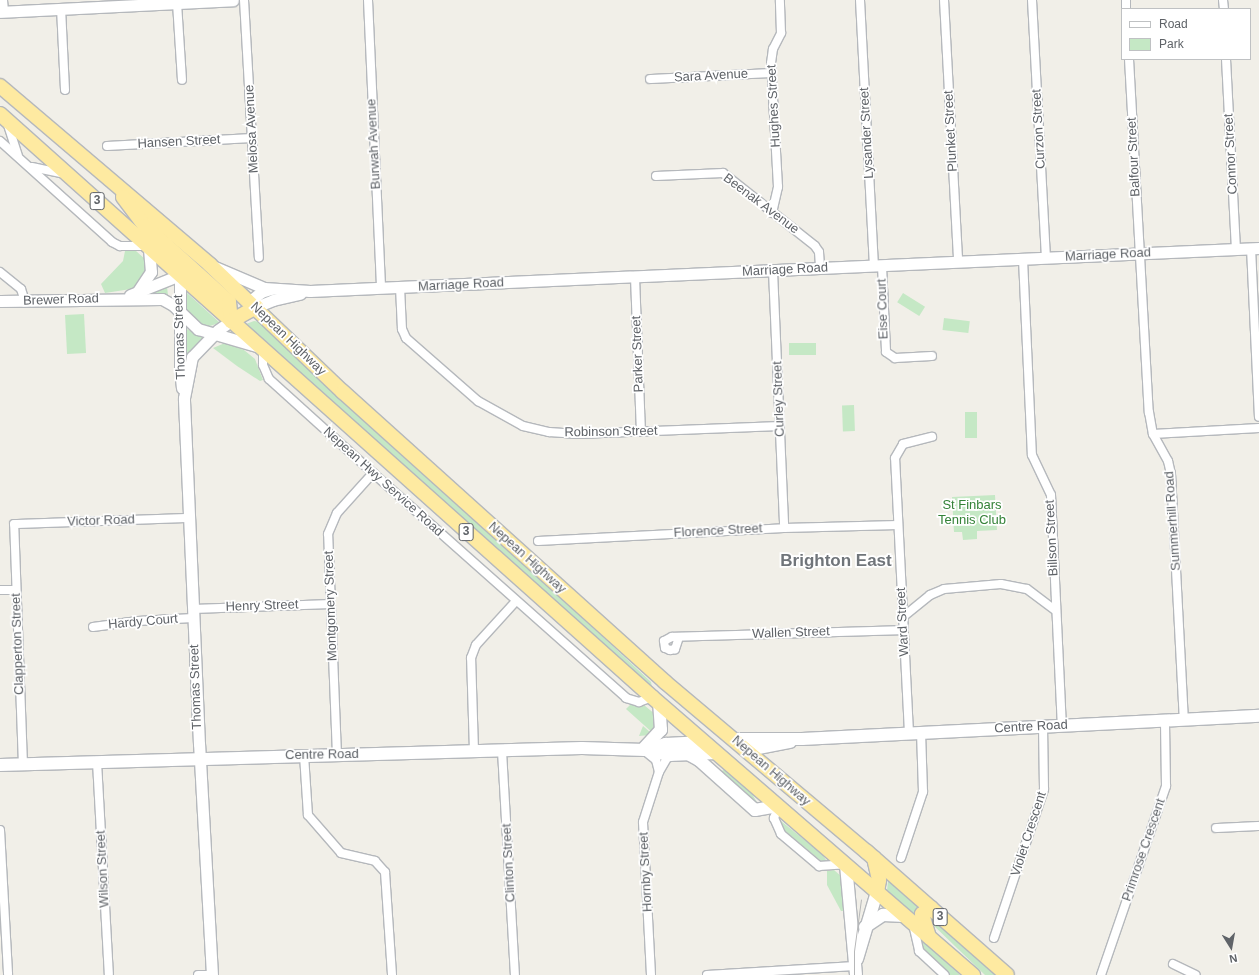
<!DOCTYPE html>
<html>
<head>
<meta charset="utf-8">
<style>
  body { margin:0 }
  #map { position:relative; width:1259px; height:975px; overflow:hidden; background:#f1efe8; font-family:Arial,sans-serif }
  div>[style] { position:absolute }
  .green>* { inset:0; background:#c5e8c5; transform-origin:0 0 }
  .roads { filter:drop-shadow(1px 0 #b5b8bc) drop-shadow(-1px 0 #b5b8bc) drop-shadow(0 1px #b5b8bc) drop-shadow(0 -1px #b5b8bc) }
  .minor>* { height:8px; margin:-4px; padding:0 4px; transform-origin:4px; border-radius:4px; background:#fff }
  .tertiary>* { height:11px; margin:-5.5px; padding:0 5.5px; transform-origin:5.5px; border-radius:5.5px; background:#fff }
  .secondary>* { height:12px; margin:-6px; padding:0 6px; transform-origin:6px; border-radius:6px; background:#fff }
  .trunk>* { height:14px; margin:-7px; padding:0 7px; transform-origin:7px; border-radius:7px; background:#feeaa1 }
  .tram>* { height:1px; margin:-0.5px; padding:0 0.5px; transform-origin:0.5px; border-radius:0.5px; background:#b6b7b8 }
  span { translate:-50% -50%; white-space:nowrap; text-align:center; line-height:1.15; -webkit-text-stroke:3.5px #fff; paint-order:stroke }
  .shield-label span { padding:1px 3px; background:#fff; border:1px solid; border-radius:3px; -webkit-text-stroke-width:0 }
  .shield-label { font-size:12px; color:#5f6368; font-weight:700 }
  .street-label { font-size:13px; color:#5f6368 }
  .park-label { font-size:13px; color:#348238 }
  .district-label { font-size:17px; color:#70757a; font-weight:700 }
  .legend { position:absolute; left:1121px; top:8px; width:130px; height:52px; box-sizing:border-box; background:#fff; border:1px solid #bfc1c3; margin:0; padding:5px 7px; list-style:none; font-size:12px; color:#5f6368 }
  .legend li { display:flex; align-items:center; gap:8px; height:20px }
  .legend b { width:20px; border:1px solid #bfc1c3 }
  .north { position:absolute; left:1211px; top:927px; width:40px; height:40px; -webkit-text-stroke:3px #fff; paint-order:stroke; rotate:169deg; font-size:11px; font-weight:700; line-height:16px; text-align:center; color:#5f6368 }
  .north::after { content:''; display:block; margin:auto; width:14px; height:18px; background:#5f6368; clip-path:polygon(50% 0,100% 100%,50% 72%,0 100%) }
</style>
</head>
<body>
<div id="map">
  <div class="green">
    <div style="clip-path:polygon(128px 250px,136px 251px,146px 260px,148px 269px,138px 285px,131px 289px,105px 293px,101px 284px,123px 261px,125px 251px)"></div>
    <div style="clip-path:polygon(167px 286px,168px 296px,149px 295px,149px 293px)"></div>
    <div style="clip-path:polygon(186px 292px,219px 322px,219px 323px,207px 327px,199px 324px,186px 311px)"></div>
    <div style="left:903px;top:293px;width:26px;height:11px;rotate:32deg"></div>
    <div style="left:84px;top:314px;width:39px;height:19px;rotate:87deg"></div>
    <div style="left:944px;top:318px;width:26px;height:12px;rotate:7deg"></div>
    <div style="clip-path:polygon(254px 321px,260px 322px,348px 407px,603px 637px,651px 682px,652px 687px,253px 332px,246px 324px)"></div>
    <div style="clip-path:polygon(187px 329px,204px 338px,187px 357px,185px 356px)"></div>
    <div style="clip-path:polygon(225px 343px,244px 350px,255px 359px,263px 380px,260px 381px,237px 366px,213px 348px)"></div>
    <div style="left:816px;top:343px;width:12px;height:27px;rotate:90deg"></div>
    <div style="left:854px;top:405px;width:26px;height:12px;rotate:88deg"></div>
    <div style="left:965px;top:412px;width:12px;height:26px"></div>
    <div style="clip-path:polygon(995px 495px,997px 530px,977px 531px,977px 539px,963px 540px,962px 532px,954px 532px,952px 497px)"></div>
    <div style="clip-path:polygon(630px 705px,644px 705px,656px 715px,654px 734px,626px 709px)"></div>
    <div style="clip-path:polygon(643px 726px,651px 733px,650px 735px,639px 736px)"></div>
    <div style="clip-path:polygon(724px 770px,752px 794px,758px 804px,719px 772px)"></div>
    <div style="clip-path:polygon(776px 817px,822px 854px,828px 863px,821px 861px,784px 830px)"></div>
    <div style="clip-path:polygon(834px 870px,842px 877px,845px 911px,841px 911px,827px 885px,827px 871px)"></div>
    <div style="clip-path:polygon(888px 881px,920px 908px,916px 916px,887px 891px)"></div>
    <div style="clip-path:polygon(928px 914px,996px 975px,985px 975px,931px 923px)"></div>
    <div style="clip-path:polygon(918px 938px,944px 960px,960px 975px,949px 975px,927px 956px,920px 947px)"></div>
  </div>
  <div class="roads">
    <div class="minor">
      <div style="left:3px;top:0;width:12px;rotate:85deg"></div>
      <div style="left:244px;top:0;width:258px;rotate:86.7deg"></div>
      <div style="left:368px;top:0;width:288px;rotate:87.4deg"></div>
      <div style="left:860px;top:0;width:266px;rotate:87deg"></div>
      <div style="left:944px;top:0;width:262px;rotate:86.9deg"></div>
      <div style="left:1032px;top:0;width:258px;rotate:86.9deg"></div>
      <div style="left:1126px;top:0;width:9px;rotate:90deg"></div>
      <div style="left:1223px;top:0;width:9px;rotate:84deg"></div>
      <div style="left:177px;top:3px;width:77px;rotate:86.3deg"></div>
      <div style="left:61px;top:8px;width:82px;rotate:87.2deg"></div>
      <div style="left:1129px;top:59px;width:354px;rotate:86.8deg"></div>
      <div style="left:1149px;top:412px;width:22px;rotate:80deg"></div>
      <div style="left:1153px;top:434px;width:31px;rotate:61deg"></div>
      <div style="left:1168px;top:461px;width:13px;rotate:77deg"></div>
      <div style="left:1171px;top:474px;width:246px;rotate:87deg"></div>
      <div style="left:1226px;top:59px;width:190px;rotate:87deg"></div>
      <div style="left:650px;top:79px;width:122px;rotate:-2.8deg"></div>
      <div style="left:7px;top:122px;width:35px;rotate:72deg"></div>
      <div style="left:0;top:141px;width:151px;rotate:42deg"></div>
      <div style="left:112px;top:242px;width:9px;rotate:27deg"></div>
      <div style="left:120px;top:246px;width:27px"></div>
      <div style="left:107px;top:146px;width:145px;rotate:-3.2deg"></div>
      <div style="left:32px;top:167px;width:33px;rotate:12deg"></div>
      <div style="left:656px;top:176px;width:67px;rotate:-2.6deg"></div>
      <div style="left:723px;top:173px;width:117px;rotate:38.4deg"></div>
      <div style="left:815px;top:246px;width:7px;rotate:56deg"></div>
      <div style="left:819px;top:252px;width:16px;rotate:86deg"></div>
      <div style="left:772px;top:213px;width:27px;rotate:-77deg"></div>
      <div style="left:778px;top:187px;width:124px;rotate:-93.2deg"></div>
      <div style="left:771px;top:63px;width:14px;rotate:-82deg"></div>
      <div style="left:773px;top:49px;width:18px;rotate:-63deg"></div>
      <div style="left:781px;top:33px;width:33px;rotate:-92deg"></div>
      <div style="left:1251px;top:248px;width:169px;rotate:87.3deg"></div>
      <div style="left:1023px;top:259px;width:196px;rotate:87.4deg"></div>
      <div style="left:1032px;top:455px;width:44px;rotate:64.6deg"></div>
      <div style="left:1051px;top:495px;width:231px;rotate:87.3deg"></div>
      <div style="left:882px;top:266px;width:86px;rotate:87.3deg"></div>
      <div style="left:886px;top:352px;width:11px;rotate:34deg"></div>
      <div style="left:895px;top:358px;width:37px;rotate:-3deg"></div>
      <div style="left:773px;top:271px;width:257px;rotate:87.5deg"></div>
      <div style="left:0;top:272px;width:27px;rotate:39deg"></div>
      <div style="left:21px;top:289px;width:13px;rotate:72deg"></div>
      <div style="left:635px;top:277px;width:155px;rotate:87.8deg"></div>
      <div style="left:400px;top:287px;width:42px;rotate:87.3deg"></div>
      <div style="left:402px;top:329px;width:10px;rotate:66deg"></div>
      <div style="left:406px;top:338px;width:96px;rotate:41.2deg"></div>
      <div style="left:478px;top:401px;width:51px;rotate:29.1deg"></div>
      <div style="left:523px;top:426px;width:27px;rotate:13deg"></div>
      <div style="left:549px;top:432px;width:29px;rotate:4deg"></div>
      <div style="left:578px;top:434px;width:202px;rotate:-2.3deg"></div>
      <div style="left:263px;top:349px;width:16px;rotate:90deg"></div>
      <div style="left:263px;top:365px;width:15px;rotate:67deg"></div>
      <div style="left:269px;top:379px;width:140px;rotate:42.1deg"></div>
      <div style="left:373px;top:473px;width:339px;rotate:41.6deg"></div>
      <div style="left:626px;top:698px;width:14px;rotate:17deg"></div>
      <div style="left:639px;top:702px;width:14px;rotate:-21deg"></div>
      <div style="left:1153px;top:434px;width:106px;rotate:-3.2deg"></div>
      <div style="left:538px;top:541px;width:246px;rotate:-3deg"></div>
      <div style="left:784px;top:528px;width:114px;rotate:-1.5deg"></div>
      <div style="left:0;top:590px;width:16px"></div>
      <div style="left:193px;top:609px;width:138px;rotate:-2.1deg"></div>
      <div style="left:903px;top:617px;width:35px;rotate:-39deg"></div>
      <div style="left:930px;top:595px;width:15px;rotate:-23deg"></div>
      <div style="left:944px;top:589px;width:57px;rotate:-5deg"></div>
      <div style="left:1001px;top:584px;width:26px;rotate:11deg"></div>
      <div style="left:1027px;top:589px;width:36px;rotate:37deg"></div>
      <div style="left:93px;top:627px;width:45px;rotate:-7.6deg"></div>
      <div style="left:138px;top:621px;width:55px;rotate:-3.1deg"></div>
      <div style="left:679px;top:637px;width:13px;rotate:108deg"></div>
      <div style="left:675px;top:649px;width:5px;rotate:169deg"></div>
      <div style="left:670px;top:650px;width:5px;rotate:-158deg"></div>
      <div style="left:665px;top:648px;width:7px;rotate:-98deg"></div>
      <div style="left:664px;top:641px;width:9px;rotate:-27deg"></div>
      <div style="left:672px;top:637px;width:231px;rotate:-1.7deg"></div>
      <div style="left:909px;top:733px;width:275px;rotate:-92.9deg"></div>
      <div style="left:895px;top:458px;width:16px;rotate:-60deg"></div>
      <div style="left:903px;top:444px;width:30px;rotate:-14deg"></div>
      <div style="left:474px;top:751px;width:93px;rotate:-91.8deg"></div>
      <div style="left:471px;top:658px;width:14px;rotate:-69deg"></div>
      <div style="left:476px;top:645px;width:59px;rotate:-47.7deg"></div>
      <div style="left:502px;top:751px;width:224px;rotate:86.7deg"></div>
      <div style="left:646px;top:752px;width:13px;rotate:39deg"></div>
      <div style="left:656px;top:760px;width:12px;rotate:76deg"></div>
      <div style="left:304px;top:755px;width:60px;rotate:86.2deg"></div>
      <div style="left:308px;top:815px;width:50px;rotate:49deg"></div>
      <div style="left:341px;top:853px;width:35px;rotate:13deg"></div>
      <div style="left:375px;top:861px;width:15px;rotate:48deg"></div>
      <div style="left:385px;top:872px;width:103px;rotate:86.1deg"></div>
      <div style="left:337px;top:755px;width:221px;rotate:-92.3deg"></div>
      <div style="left:328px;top:534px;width:23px;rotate:-67deg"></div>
      <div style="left:337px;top:513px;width:54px;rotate:-48deg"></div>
      <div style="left:97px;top:762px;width:213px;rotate:86.8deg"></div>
      <div style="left:23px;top:765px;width:241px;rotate:-92.1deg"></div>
      <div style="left:14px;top:524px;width:175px;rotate:-2deg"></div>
      <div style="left:778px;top:807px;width:12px;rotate:110deg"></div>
      <div style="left:774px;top:818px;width:17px;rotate:66deg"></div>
      <div style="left:781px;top:834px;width:50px;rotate:40.1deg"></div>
      <div style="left:819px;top:866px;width:26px;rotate:-4deg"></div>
      <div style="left:1216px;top:828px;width:43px;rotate:-2.7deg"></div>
      <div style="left:0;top:830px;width:145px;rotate:86.8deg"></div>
      <div style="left:901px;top:858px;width:70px;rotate:-71.6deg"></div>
      <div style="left:923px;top:792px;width:59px;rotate:-91.9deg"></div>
      <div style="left:913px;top:924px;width:28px;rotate:77deg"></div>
      <div style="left:919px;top:951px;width:35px;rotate:43deg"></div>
      <div style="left:994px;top:938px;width:157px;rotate:-71.4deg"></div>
      <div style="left:1044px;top:789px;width:62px;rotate:-90.9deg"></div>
      <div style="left:1173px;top:964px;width:25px;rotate:26deg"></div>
      <div style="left:198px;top:975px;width:14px"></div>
      <div style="left:651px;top:975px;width:153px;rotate:-93deg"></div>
      <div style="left:643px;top:822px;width:52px;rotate:-72.3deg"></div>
      <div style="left:659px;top:772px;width:20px;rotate:-60deg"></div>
      <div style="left:707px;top:975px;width:148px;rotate:-3.5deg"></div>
      <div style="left:1101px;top:975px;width:200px;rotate:-71deg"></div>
      <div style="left:1166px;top:786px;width:65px;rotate:-90.9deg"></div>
    </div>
    <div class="tertiary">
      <div style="left:0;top:12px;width:233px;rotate:-2.9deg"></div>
      <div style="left:215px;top:267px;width:53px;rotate:23.2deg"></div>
      <div style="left:264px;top:288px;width:46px;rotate:3.7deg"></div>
      <div style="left:310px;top:291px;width:950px;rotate:-2.59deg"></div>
      <div style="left:180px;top:275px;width:94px;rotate:90deg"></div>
      <div style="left:180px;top:369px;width:19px;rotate:84deg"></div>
      <div style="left:138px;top:291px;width:23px;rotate:-56deg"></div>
      <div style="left:151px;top:272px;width:25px;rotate:-95deg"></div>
      <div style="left:130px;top:295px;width:54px;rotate:-21.8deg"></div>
      <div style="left:0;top:301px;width:162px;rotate:-0.7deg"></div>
      <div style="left:162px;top:299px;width:13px;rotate:29deg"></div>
      <div style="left:173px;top:305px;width:35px;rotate:44deg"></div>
      <div style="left:198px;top:329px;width:65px;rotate:16.2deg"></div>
      <div style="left:250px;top:301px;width:14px;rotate:-39deg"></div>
      <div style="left:261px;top:292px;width:10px;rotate:-17deg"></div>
      <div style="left:256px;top:307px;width:18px;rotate:-22deg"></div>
      <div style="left:273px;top:300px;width:28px;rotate:-13deg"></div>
      <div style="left:212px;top:975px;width:231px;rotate:-93.2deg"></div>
      <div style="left:199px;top:744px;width:346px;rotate:-92.5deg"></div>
      <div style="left:184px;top:398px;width:42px;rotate:-79deg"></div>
      <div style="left:192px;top:357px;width:37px;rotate:-46deg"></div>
      <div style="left:218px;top:330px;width:16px;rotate:-35deg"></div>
    </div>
    <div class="secondary">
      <div style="left:735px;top:739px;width:67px"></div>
      <div style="left:802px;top:739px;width:458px;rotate:-2.9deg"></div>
      <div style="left:644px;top:748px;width:25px;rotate:-47deg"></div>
      <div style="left:661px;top:730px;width:27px;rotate:-94deg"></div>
      <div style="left:646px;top:750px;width:21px;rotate:-17deg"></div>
      <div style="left:666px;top:744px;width:37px;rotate:-3deg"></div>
      <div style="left:748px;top:750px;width:43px;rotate:-10.8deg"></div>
      <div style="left:688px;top:754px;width:13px;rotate:29deg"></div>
      <div style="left:699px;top:760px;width:75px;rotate:41.8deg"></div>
      <div style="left:755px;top:810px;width:23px;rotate:-10deg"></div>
      <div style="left:0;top:765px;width:582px;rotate:-1.67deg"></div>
      <div style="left:582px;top:748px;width:63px;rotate:1.8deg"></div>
      <div style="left:645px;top:750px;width:25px;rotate:12deg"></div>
      <div style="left:669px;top:755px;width:48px;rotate:-2.4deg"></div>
      <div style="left:846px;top:865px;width:110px;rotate:84.8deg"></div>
      <div style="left:865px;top:927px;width:22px;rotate:-34deg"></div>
      <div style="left:883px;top:915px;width:21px;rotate:3deg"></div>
      <div style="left:857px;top:959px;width:70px;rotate:-73.4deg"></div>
    </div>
    <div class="trunk">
      <div style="left:0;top:86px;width:276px;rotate:40.4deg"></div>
      <div style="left:210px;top:265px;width:184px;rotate:43.7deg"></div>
      <div style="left:343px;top:392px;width:433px;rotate:42deg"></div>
      <div style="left:665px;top:682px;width:264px;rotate:40.1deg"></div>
      <div style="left:867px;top:852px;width:186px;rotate:41.3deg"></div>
      <div style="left:0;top:114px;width:875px;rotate:41.8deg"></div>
      <div style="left:652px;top:697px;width:425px;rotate:40.9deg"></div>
      <div style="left:123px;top:197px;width:36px;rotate:53deg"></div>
      <div style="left:145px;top:226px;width:113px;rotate:42.1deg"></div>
      <div style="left:229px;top:302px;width:19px;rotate:84deg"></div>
      <div style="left:231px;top:321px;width:29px;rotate:-29deg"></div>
      <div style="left:874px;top:858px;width:23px;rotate:77deg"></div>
      <div style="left:879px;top:880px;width:12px;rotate:99deg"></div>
      <div style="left:929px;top:937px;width:24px;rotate:-107deg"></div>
      <div style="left:922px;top:914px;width:11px;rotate:-34deg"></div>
    </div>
  </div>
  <div class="tram">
    <div style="left:854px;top:975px;width:24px;rotate:-90deg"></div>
    <div style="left:854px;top:951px;width:52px;rotate:-82.3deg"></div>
  </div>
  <div class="shield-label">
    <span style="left:97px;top:201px">3</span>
    <span style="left:466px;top:532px">3</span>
    <span style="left:940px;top:917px">3</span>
  </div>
  <div class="street-label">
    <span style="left:711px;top:76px;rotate:-3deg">Sara Avenue</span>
    <span style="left:774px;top:106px;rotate:-93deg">Hughes Street</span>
    <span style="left:252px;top:129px;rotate:-93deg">Melosa Avenue</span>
    <span style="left:1039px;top:129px;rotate:-93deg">Curzon Street</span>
    <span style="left:951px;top:131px;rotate:-93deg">Plunket Street</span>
    <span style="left:867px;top:133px;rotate:-93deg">Lysander Street</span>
    <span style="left:179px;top:142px;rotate:-3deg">Hansen Street</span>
    <span style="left:374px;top:144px;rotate:-93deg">Burwah Avenue</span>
    <span style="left:1231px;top:154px;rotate:-93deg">Connor Street</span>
    <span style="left:1134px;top:157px;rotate:-93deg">Balfour Street</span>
    <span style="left:761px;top:204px;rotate:37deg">Beenak Avenue</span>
    <span style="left:1108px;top:255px;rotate:-3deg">Marriage Road</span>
    <span style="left:785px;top:270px;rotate:-3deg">Marriage Road</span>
    <span style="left:461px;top:285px;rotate:-3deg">Marriage Road</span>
    <span style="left:61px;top:300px;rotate:-2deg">Brewer Road</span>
    <span style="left:883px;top:309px;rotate:-92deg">Eise Court</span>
    <span style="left:180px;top:337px;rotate:-92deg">Thomas Street</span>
    <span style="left:288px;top:339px;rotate:44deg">Nepean Highway</span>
    <span style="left:638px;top:354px;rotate:-92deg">Parker Street</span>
    <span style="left:779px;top:399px;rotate:-92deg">Curley Street</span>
    <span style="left:611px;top:432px;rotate:-1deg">Robinson Street</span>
    <span style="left:383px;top:482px;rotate:42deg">Nepean Hwy Service Road</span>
    <span style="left:101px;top:521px;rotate:-2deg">Victor Road</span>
    <span style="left:1173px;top:521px;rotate:-94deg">Summerhill Road</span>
    <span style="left:718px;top:531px;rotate:-3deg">Florence Street</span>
    <span style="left:1052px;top:538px;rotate:-93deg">Billson Street</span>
    <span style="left:527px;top:558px;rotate:42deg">Nepean Highway</span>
    <span style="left:262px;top:606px;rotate:-2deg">Henry Street</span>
    <span style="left:331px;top:606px;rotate:-92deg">Montgomery Street</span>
    <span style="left:143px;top:622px;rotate:-5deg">Hardy Court</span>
    <span style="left:903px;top:622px;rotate:-93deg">Ward Street</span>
    <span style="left:791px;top:633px;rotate:-2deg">Wallen Street</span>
    <span style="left:18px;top:644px;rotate:-92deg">Clapperton Street</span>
    <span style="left:196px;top:687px;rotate:-92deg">Thomas Street</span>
    <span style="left:1031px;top:727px;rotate:-3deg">Centre Road</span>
    <span style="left:322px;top:755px;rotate:-1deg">Centre Road</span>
    <span style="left:771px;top:771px;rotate:41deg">Nepean Highway</span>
    <span style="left:1029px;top:834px;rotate:-72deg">Violet Crescent</span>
    <span style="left:1144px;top:850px;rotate:-71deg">Primrose Crescent</span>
    <span style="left:509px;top:863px;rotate:-93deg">Clinton Street</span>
    <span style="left:103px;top:869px;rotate:-93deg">Wilson Street</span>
    <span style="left:646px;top:872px;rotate:-93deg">Hornby Street</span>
  </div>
  <div class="park-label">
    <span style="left:972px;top:513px">St Finbars<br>Tennis Club</span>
  </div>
  <div class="district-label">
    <span style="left:836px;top:561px">Brighton East</span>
  </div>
  <ul class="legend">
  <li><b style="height:5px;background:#fff"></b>Road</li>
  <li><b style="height:11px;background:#c5e8c5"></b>Park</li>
  </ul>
  <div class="north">N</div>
</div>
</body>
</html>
